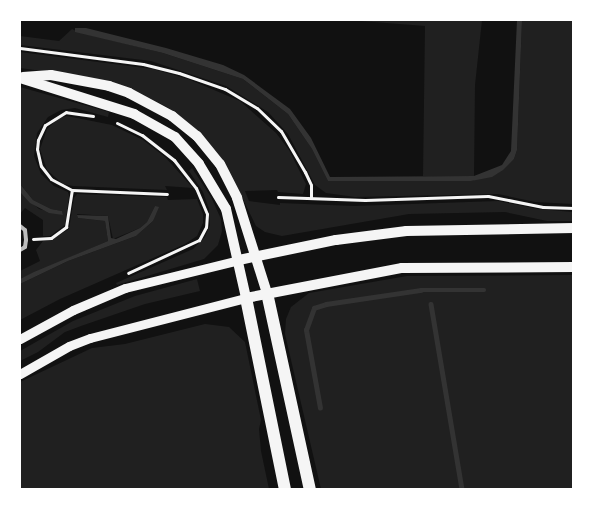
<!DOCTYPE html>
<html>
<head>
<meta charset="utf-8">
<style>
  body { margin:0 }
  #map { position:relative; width:593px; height:509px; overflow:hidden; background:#111; font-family:Ubuntu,sans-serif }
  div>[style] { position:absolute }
  .green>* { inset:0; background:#202020 }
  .water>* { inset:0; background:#333 }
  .stream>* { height:4.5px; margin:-2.25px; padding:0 2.25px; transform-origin:2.25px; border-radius:2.25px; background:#333 }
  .path>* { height:3px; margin:-1.5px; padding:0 1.5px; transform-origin:1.5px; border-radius:1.5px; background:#f5f5f5 }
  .service>* { height:4px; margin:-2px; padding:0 2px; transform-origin:2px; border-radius:2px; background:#bcbcbc }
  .secondary>* { height:9px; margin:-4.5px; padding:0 4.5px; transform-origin:4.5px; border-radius:4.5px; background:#f5f5f5 }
  .primary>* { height:10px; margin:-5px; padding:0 5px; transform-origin:5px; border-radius:5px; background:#f5f5f5 }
  .motorway>* { height:12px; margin:-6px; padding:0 6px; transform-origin:6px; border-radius:6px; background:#f5f5f5 }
  span { translate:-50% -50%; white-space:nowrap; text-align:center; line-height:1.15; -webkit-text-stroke:4.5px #fff; paint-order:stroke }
  .frame { position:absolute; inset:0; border:21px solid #fff; pointer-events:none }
</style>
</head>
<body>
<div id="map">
  <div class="green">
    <div style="clip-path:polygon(348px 20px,482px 20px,475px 85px,474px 176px,423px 176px,425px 26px)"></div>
    <div style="clip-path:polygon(522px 20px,573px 20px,573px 204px,535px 202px,498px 194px,355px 197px,326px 193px,315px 185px,288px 134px,268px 112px,226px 86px,151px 61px,20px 45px,20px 36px,59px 41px,72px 29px,78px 32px,163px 53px,243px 79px,288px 114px,312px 149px,328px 181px,471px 181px,498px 173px,514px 159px,517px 150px)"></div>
    <div style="clip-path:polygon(20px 52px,153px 69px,188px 79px,240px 101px,276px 133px,289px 150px,306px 184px,303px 194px,278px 192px,277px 190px,245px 191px,249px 201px,280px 205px,280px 203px,354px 206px,498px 201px,538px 209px,573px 212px,573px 221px,547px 221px,505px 212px,409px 214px,282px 236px,265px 232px,256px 226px,239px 191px,186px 122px,169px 108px,134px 90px,84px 77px,20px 68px)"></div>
    <div style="clip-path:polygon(20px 87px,109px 112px,108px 117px,75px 108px,61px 110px,48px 117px,37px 133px,34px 156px,41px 174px,54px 186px,68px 192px,69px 196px,65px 225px,50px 236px,43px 236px,43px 220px,25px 208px,20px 214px,20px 192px,39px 209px,63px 215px,62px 211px,51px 209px,33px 200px,20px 184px)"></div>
    <div style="clip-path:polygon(67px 116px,112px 125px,143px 140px,165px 157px,193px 188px,165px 186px,167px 190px,73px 186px,63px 184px,47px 170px,40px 149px,47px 129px,59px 118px)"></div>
    <div style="clip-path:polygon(192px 168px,211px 197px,221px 219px,222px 231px,218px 245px,204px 259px,117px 285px,116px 283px,193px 249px,205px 237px,210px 225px,209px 209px,203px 192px,189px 171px)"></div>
    <div style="clip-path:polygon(77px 194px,167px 197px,168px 200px,197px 199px,203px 214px,203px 223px,197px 236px,185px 244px,60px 299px,20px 320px,20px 284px,68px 261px,136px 236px,153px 221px,155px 206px,147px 222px,140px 228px,113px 239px,108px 216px,77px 214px,78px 218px,105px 221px,108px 241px,20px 279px,20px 271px,40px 261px,36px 250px,43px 241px,51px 240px,69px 229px,74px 198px)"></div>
    <div style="clip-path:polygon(573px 275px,573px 489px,321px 489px,285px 334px,286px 319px,291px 307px,309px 293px,407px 276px)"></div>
    <div style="clip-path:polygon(197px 279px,200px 291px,145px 304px,81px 326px,65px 332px,38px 352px,20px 361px,20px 351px,73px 321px,135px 296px)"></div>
    <div style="clip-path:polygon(205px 324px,229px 327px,245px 342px,261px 420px,259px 429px,261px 451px,269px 489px,20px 489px,20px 382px,92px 348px,125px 344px)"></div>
  </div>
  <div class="water">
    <div style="clip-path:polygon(517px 20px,522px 20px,517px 150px,514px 159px,503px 170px,492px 177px,471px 181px,328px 181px,312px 149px,288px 114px,243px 79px,163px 53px,75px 32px,75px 28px,86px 28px,166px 48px,223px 65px,244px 75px,290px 109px,311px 138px,330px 177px,474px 176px,502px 165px,511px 151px)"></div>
    <div style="clip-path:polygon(20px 184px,33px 200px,51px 209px,62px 211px,63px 215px,49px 213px,30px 203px,20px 192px)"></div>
    <div style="clip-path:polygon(155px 206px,159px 207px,153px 221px,136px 236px,68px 261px,20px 284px,20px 279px,34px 272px,108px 241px,105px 221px,78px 218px,77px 215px,108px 216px,111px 238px,116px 239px,140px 228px,147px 222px)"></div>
  </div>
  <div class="stream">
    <div style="left:431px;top:304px;width:189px;rotate:80.5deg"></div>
    <div style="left:320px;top:408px;width:79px;rotate:-100.2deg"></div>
    <div style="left:306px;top:330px;width:23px;rotate:-70deg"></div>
    <div style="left:314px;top:308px;width:13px;rotate:-18deg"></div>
    <div style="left:326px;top:304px;width:96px;rotate:-8.4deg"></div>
    <div style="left:421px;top:290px;width:63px"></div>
  </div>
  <div class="path">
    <div style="left:20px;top:48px;width:124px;rotate:7.4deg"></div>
    <div style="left:143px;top:64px;width:37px;rotate:14deg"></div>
    <div style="left:179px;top:73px;width:49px;rotate:19.2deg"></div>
    <div style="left:225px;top:89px;width:37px;rotate:31deg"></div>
    <div style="left:257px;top:108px;width:33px;rotate:44deg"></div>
    <div style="left:281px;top:131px;width:48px;rotate:59.7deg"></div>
    <div style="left:305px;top:172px;width:14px;rotate:65deg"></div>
    <div style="left:311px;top:185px;width:13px;rotate:90deg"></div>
    <div style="left:93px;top:116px;width:27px;rotate:-172deg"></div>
    <div style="left:66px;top:112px;width:25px;rotate:148deg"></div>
    <div style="left:45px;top:125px;width:17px;rotate:115deg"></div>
    <div style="left:38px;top:140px;width:9px;rotate:96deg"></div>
    <div style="left:37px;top:149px;width:17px;rotate:77deg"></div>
    <div style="left:41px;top:166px;width:16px;rotate:52deg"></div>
    <div style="left:51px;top:179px;width:24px;rotate:28deg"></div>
    <div style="left:72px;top:190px;width:95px;rotate:2.4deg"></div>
    <div style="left:117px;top:123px;width:28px;rotate:26deg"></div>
    <div style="left:142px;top:135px;width:41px;rotate:38deg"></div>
    <div style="left:174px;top:160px;width:36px;rotate:52deg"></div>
    <div style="left:196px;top:188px;width:28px;rotate:67deg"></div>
    <div style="left:207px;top:214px;width:13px;rotate:94deg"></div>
    <div style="left:206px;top:227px;width:15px;rotate:118deg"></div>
    <div style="left:199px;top:240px;width:78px;rotate:155.1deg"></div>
    <div style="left:278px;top:197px;width:87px;rotate:2deg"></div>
    <div style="left:365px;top:200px;width:123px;rotate:-1.9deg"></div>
    <div style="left:488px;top:196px;width:56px;rotate:11.3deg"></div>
    <div style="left:543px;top:207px;width:31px;rotate:2deg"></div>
    <div style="left:33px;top:239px;width:18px;rotate:-3deg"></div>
    <div style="left:51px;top:238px;width:19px;rotate:-36deg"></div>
    <div style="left:66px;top:227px;width:37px;rotate:-81deg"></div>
  </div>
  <div class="service">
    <div style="left:20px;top:226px;width:6px;rotate:39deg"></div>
    <div style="left:25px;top:230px;width:10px;rotate:84deg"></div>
    <div style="left:26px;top:240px;width:7px;rotate:98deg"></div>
    <div style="left:25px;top:247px;width:6px;rotate:149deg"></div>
  </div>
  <div class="secondary">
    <div style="left:20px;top:339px;width:60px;rotate:-28.7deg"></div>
    <div style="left:73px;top:310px;width:56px;rotate:-22.9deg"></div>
    <div style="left:125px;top:288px;width:117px;rotate:-13.8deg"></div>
    <div style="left:20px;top:374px;width:56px;rotate:-29.7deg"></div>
    <div style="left:69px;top:346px;width:22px;rotate:-21deg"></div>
    <div style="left:90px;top:338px;width:161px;rotate:-14.4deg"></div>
  </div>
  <div class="primary">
    <div style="left:23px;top:77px;width:28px;rotate:-4deg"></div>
    <div style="left:51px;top:75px;width:59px;rotate:10.7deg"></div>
    <div style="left:109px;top:86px;width:21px;rotate:19deg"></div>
    <div style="left:129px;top:93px;width:49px;rotate:28.1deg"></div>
    <div style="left:172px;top:116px;width:32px;rotate:39deg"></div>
    <div style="left:197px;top:136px;width:36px;rotate:51deg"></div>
    <div style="left:220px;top:164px;width:38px;rotate:63deg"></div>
    <div style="left:237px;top:198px;width:100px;rotate:72.5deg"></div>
    <div style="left:20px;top:78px;width:120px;rotate:17.5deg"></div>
    <div style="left:134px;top:114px;width:47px;rotate:29.3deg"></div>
    <div style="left:175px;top:137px;width:36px;rotate:48deg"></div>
    <div style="left:199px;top:164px;width:52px;rotate:59deg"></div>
    <div style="left:226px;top:209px;width:91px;rotate:77.3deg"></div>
    <div style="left:246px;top:298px;width:159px;rotate:-10.9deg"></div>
    <div style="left:402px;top:268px;width:172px;rotate:-0.3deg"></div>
    <div style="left:239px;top:260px;width:99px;rotate:-11.7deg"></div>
    <div style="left:336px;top:240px;width:71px;rotate:-7.3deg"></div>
    <div style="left:406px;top:231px;width:168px;rotate:-1deg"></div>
  </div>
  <div class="motorway">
    <div style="left:267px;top:293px;width:202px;rotate:77.7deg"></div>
    <div style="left:246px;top:298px;width:196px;rotate:78.5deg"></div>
  </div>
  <div class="frame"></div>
</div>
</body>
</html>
